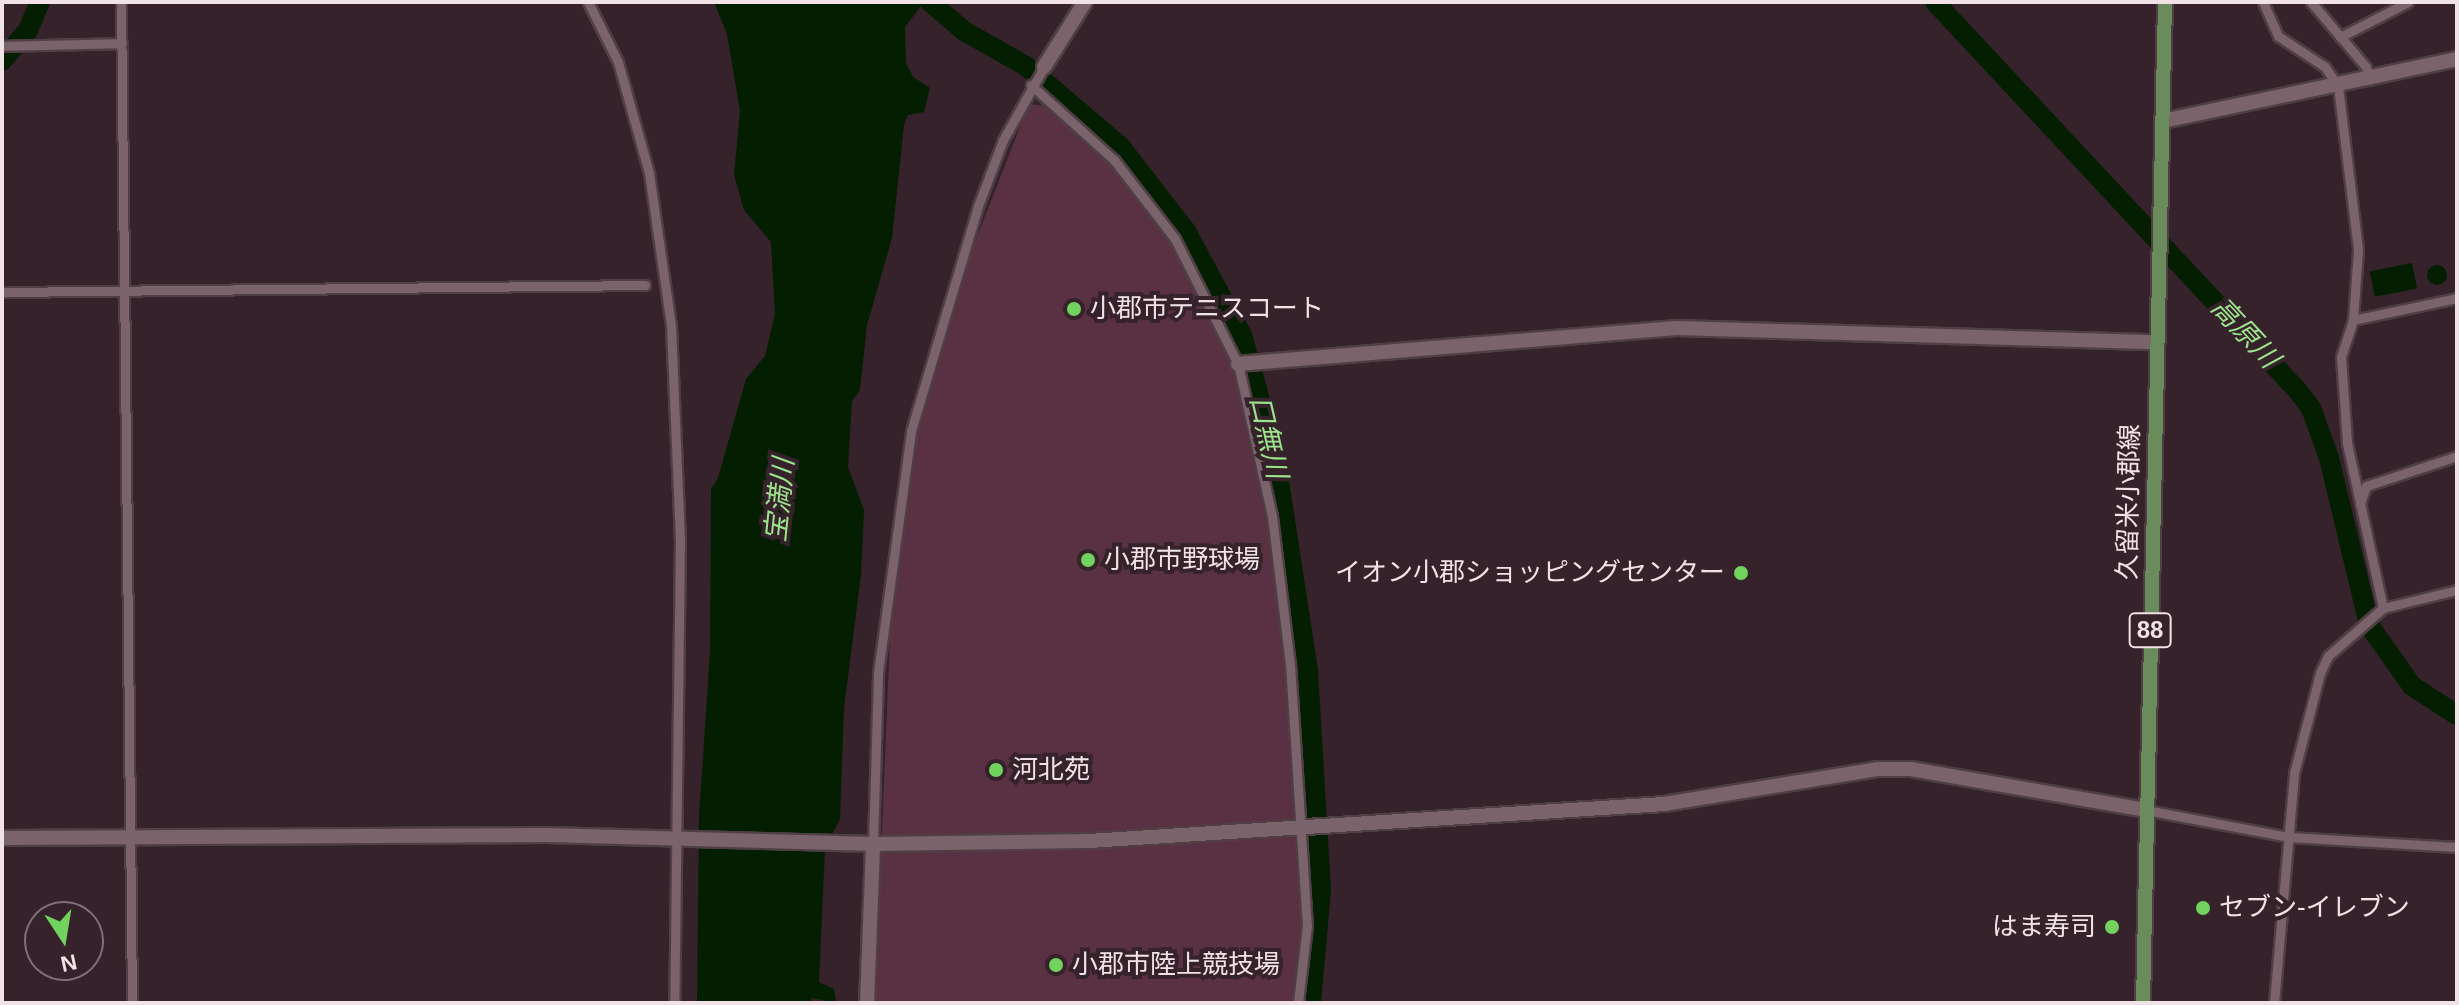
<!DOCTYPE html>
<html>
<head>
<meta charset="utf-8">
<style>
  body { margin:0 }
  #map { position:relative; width:2459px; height:1005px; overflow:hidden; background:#35222a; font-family:Arial,"Noto Sans JP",sans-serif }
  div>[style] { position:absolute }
  .green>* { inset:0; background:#5a3142 }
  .water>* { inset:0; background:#041e01; transform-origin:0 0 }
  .round { border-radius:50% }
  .river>* { height:20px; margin:-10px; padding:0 10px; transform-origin:10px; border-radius:10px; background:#041e01 }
  .roads { filter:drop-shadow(2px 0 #4f3f45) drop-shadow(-2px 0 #4f3f45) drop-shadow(0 2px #4f3f45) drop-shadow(0 -2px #4f3f45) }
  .street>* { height:9px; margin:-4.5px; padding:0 4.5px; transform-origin:4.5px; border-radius:4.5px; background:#7a636b }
  .secondary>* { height:14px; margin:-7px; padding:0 7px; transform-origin:7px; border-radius:7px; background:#7a636b }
  .primary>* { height:14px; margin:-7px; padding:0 7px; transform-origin:7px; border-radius:7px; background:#6a8b5c }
  .dots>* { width:22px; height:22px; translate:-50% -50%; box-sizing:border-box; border:4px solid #35222a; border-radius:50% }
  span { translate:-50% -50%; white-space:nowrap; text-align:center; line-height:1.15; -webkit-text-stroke:8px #35222a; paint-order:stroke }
  .shield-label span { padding:2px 6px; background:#35222a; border:2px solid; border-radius:6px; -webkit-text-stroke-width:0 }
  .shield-label { font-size:24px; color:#f0e2e7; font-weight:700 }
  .poi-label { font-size:26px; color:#f0e2e7 }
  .left { translate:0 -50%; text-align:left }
  .right { translate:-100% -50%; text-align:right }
  .street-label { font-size:26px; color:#f0e2e7 }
  .water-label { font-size:28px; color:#9be38c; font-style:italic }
  .frame { position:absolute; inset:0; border:4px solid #f0e2e7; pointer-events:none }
  .north { position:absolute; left:24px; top:901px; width:80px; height:80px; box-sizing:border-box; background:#35222a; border:2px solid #806f76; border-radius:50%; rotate:168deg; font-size:22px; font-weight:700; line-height:32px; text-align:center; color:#f0e2e7 }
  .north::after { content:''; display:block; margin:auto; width:28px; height:36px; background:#72d25e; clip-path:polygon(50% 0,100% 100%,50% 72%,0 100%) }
</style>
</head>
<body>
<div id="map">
  <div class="green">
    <div style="clip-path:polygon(1029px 104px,1046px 106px,1112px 164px,1174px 245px,1239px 382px,1265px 492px,1289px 665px,1303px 914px,1293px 1003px,875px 1003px,890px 637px,913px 446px,953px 298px)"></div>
  </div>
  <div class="water">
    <div style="clip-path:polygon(714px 2px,924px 2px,905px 27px,906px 63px,913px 77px,930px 88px,924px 112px,908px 115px,904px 125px,892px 238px,867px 325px,860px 390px,852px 401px,848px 467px,864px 510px,861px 575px,844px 708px,840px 819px,825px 849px,819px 982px,834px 989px,836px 1003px,812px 998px,810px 1003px,697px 1003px,699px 817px,710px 653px,711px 489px,718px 478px,746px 379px,765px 356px,775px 314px,771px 242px,744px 210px,734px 175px,740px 111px,727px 34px)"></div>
    <div style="left:2412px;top:263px;width:26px;height:43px;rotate:79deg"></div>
    <div class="round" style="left:2427px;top:265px;width:20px;height:20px"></div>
  </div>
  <div class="river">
    <div style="left:930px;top:2px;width:45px;rotate:40.5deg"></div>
    <div style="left:964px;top:31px;width:71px;rotate:29.4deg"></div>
    <div style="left:1026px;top:66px;width:123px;rotate:40.4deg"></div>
    <div style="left:1120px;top:146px;width:108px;rotate:52.2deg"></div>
    <div style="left:1186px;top:231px;width:118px;rotate:61.7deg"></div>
    <div style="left:1242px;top:335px;width:124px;rotate:74.6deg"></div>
    <div style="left:1275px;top:455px;width:219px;rotate:81.3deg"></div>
    <div style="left:1308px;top:671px;width:219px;rotate:86.6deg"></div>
    <div style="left:1321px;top:890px;width:113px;rotate:95.1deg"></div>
    <div style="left:1935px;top:2px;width:532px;rotate:46.98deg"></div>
    <div style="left:2298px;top:391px;width:21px;rotate:53deg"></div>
    <div style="left:2311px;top:408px;width:53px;rotate:70.2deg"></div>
    <div style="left:2329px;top:458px;width:172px;rotate:76.5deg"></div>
    <div style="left:2369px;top:625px;width:75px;rotate:54.8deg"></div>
    <div style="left:2412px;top:686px;width:54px;rotate:32.8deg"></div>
    <div style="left:2px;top:61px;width:40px;rotate:-50deg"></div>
    <div style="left:28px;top:30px;width:30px;rotate:-67deg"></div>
  </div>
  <div class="roads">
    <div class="street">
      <div style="left:121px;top:2px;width:1001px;rotate:89.37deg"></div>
      <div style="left:588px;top:2px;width:67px;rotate:63.4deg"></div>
      <div style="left:618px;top:62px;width:115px;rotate:74.4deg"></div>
      <div style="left:649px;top:173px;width:155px;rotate:81.8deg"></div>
      <div style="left:671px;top:326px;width:214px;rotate:87.6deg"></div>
      <div style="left:680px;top:540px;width:463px;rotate:90.7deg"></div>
      <div style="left:2263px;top:2px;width:37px;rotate:66deg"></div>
      <div style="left:2278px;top:36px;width:56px;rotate:33.4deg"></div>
      <div style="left:2325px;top:67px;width:23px;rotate:56deg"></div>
      <div style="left:2338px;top:86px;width:165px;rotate:83deg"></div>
      <div style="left:2358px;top:250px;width:70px;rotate:94.1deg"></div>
      <div style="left:2353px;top:320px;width:39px;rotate:108deg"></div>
      <div style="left:2341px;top:357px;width:86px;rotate:86deg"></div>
      <div style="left:2347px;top:443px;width:169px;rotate:77.7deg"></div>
      <div style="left:2311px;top:2px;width:85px;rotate:49.8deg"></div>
      <div style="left:2366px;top:67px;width:13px;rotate:72deg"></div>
      <div style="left:2340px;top:37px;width:76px;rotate:-27.2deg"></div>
      <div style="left:2px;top:46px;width:120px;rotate:-1.4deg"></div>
      <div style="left:1031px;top:85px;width:113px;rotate:42.1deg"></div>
      <div style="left:1115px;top:161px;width:98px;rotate:52.4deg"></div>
      <div style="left:1175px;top:239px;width:140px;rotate:63.3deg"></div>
      <div style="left:1238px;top:364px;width:156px;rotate:77.4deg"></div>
      <div style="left:1272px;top:516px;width:149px;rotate:83.1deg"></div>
      <div style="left:1290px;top:664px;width:262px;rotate:86.3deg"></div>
      <div style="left:1307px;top:925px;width:79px;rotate:96.6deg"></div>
      <div style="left:2px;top:292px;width:643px;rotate:-0.62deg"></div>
      <div style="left:2353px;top:320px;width:106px;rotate:-11.9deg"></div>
      <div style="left:2360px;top:504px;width:19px;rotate:-72deg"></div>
      <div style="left:2366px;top:486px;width:96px;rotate:-18.2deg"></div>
      <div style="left:2146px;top:810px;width:146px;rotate:10.7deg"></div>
      <div style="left:2289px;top:837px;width:168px;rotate:3.4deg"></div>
      <div style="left:873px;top:844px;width:171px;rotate:-88.3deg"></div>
      <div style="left:878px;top:673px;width:244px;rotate:-82.2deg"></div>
      <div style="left:911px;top:431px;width:235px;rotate:-73.4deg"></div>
      <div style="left:978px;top:206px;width:71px;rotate:-69.3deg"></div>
      <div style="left:1003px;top:140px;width:84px;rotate:-60.7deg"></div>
      <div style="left:2274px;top:1003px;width:231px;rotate:-85deg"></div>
      <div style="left:2294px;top:773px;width:103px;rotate:-75.4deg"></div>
      <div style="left:2320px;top:673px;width:19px;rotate:-65deg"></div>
      <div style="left:2328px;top:656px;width:73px;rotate:-41.1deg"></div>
      <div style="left:2383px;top:608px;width:76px;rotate:-13.7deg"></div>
    </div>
    <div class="secondary">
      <div style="left:1044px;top:67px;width:77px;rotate:-57.8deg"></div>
      <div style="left:2163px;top:121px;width:300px;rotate:-11.9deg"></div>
      <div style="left:1238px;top:364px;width:439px;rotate:-4.7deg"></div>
      <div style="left:1676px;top:328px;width:480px;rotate:1.7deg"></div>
      <div style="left:2px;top:838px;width:545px;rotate:-0.32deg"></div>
      <div style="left:547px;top:835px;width:326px;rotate:1.6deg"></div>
      <div style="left:873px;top:844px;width:216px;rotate:-0.8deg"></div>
      <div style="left:1089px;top:841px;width:576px;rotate:-3.68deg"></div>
      <div style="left:1664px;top:804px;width:216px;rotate:-9.3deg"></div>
      <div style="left:1877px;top:769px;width:34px"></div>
      <div style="left:1911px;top:769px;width:239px;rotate:9.9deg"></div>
      <div style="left:867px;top:1003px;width:159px;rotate:-87.8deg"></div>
    </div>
    <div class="primary">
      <div style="left:2143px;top:1003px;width:1001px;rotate:-88.74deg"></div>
    </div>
  </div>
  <div class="dots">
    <div style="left:1074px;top:309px;background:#72d25e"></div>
    <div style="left:1088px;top:560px;background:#72d25e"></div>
    <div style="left:1741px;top:573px;background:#72d25e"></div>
    <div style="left:996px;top:770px;background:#72d25e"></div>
    <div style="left:2203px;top:908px;background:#72d25e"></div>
    <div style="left:2112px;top:927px;background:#72d25e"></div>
    <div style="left:1056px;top:965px;background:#72d25e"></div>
  </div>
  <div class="shield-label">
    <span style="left:2150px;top:630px">88</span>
  </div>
  <div class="poi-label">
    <span class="left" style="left:1090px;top:309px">小郡市テニスコート</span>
    <span class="left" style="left:1104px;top:560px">小郡市野球場</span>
    <span class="right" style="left:1725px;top:573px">イオン小郡ショッピングセンター</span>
    <span class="left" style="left:1012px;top:770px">河北苑</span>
    <span class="left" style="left:2219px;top:908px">セブン-イレブン</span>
    <span class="right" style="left:2096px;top:927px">はま寿司</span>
    <span class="left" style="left:1072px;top:965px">小郡市陸上競技場</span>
  </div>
  <div class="street-label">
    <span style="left:2129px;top:502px;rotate:-89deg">久留米小郡線</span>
  </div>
  <div class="water-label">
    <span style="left:2245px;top:333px;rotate:47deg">高原川</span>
    <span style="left:1268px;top:437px;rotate:77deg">口無川</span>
    <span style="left:780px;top:500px;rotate:-84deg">宝満川</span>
  </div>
  <div class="frame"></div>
  <div class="north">N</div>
</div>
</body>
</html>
